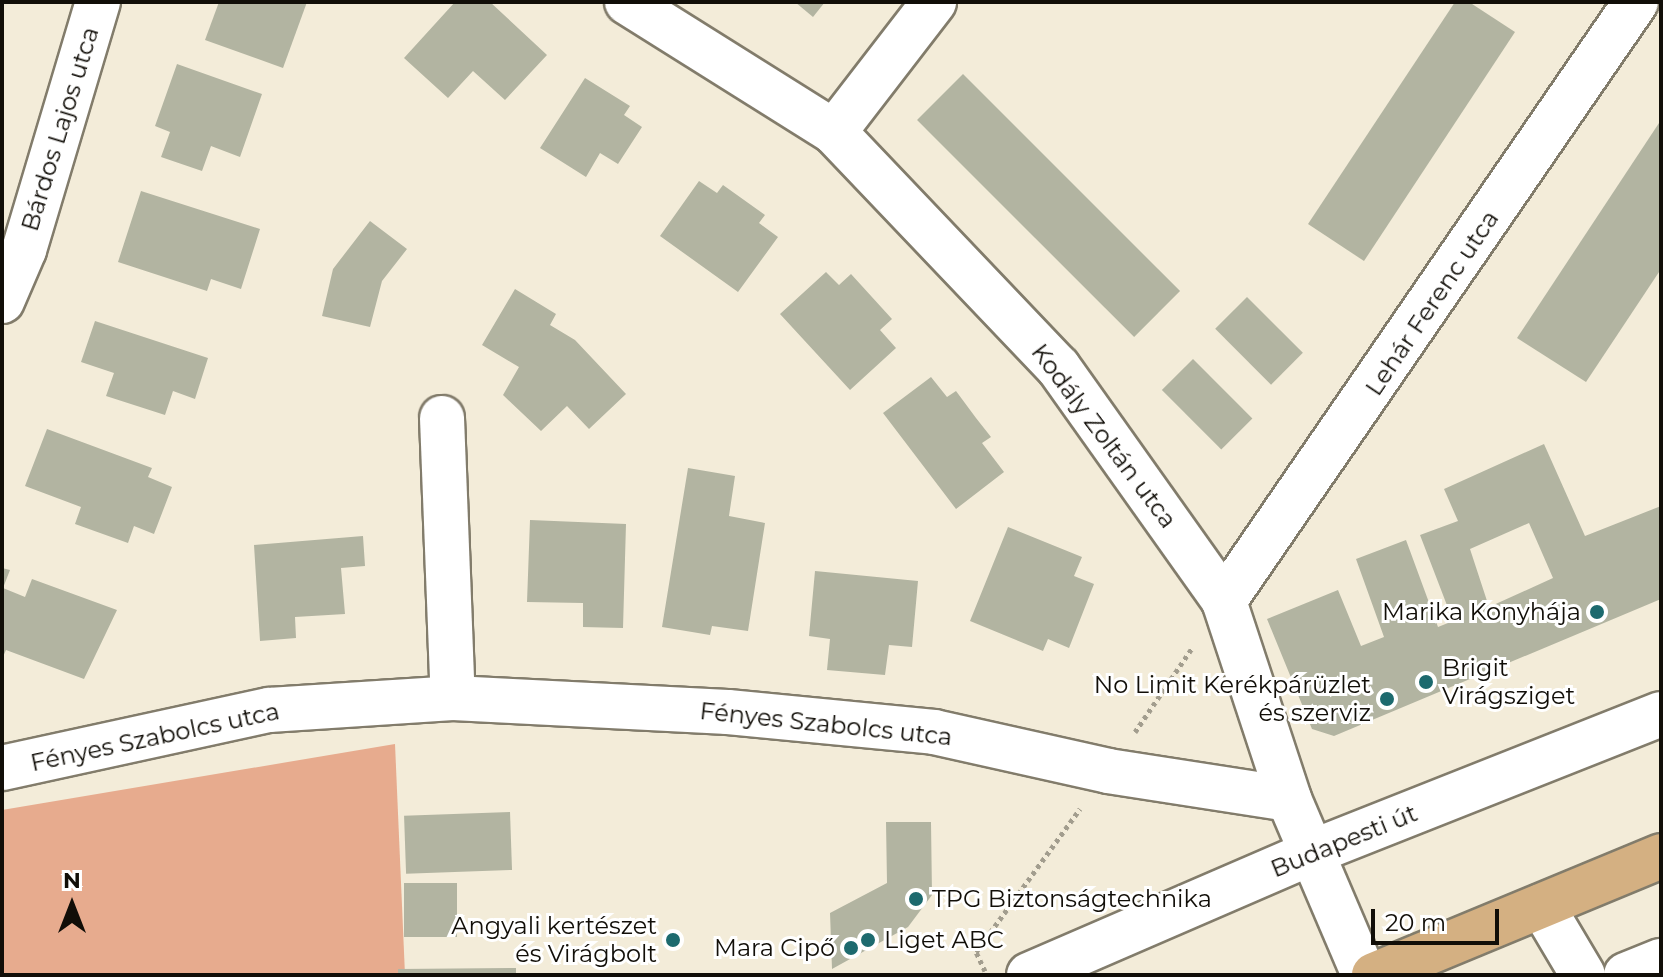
<!DOCTYPE html>
<html>
<head>
<meta charset="utf-8">
<style>
  body { margin:0 }
  #map { position:relative; width:1663px; height:977px; overflow:hidden; background:#f3ecd9; font-family:Montserrat,sans-serif }
  div>[style] { position:absolute }
  .green>* { inset:0; background:#e7ab8e }
  .building>* { inset:0; background:#b2b4a1; transform-origin:0 0 }
  .path>* { height:5px; margin-top:-2.5px; transform-origin:0; background:repeating-linear-gradient(90deg,#a29d8e 0 4px,transparent 0 8px) }
  .roads { filter:drop-shadow(2px 0 #827c6b) drop-shadow(-2px 0 #827c6b) drop-shadow(0 2px #827c6b) drop-shadow(0 -2px #827c6b) }
  .minor>* { height:44px; margin:-22px; padding:0 22px; transform-origin:22px; border-radius:22px; background:#fff }
  .major>* { height:44px; margin:-22px; padding:0 22px; transform-origin:22px; border-radius:22px; background:#d4b082 }
  .dots>* { width:22px; height:22px; translate:-50% -50%; box-sizing:border-box; border:4px solid #fff; border-radius:50% }
  span { translate:-50% -50%; white-space:nowrap; text-align:center; line-height:1.15; -webkit-text-stroke:6px #fff; paint-order:stroke }
  .street-label { font-size:24px; color:#110e08 }
  .poi-label { font-size:24px; color:#110e08 }
  .right { translate:-100% -50%; text-align:right }
  .left { translate:0 -50%; text-align:left }
  .frame { position:absolute; inset:0; border:4px solid #110e08; pointer-events:none }
  .north { position:absolute; left:32px; top:865px; width:80px; height:80px; -webkit-text-stroke:6px #fff; paint-order:stroke; rotate:0deg; font-size:22px; font-weight:700; line-height:32px; text-align:center; color:#110e08 }
  .north::after { content:''; display:block; margin:auto; width:28px; height:36px; background:#110e08; clip-path:polygon(50% 0,100% 100%,50% 72%,0 100%) }
  .scale { position:absolute; left:1371px; top:909px; width:128px; height:36px; box-sizing:border-box; border:4px solid #110e08; border-top:0; padding-left:10px; font-size:24px; line-height:28px; white-space:nowrap; color:#110e08; -webkit-text-stroke:6px #fff; paint-order:stroke }
</style>
</head>
<body>
<div id="map">
  <div class="green">
    <div style="clip-path:polygon(395px 744px,405px 975px,2px 975px,2px 810px)"></div>
  </div>
  <div class="building">
    <div style="clip-path:polygon(219px 2px,307px 2px,283px 68px,205px 40px)"></div>
    <div style="clip-path:polygon(455px 2px,490px 2px,547px 55px,505px 100px,473px 71px,448px 98px,404px 58px)"></div>
    <div style="clip-path:polygon(795px 2px,825px 2px,813px 17px)"></div>
    <div style="clip-path:polygon(1455px 2px,1469px 2px,1515px 32px,1364px 261px,1308px 224px)"></div>
    <div style="clip-path:polygon(177px 64px,262px 94px,240px 157px,211px 146px,202px 171px,161px 157px,170px 132px,155px 126px)"></div>
    <div style="left:963px;top:74px;width:307px;height:65px;rotate:45deg"></div>
    <div style="clip-path:polygon(585px 78px,630px 106px,624px 115px,642px 127px,618px 164px,600px 153px,586px 177px,540px 148px)"></div>
    <div style="clip-path:polygon(1661px 120px,1661px 269px,1586px 382px,1517px 338px)"></div>
    <div style="clip-path:polygon(699px 181px,717px 193px,723px 185px,765px 215px,759px 223px,778px 237px,738px 292px,660px 236px)"></div>
    <div style="clip-path:polygon(141px 191px,260px 229px,241px 289px,211px 279px,207px 291px,118px 262px)"></div>
    <div style="clip-path:polygon(370px 221px,407px 249px,382px 281px,370px 327px,322px 316px,333px 269px)"></div>
    <div style="clip-path:polygon(826px 272px,839px 285px,851px 274px,892px 319px,880px 330px,896px 348px,850px 390px,780px 314px)"></div>
    <div style="clip-path:polygon(515px 289px,556px 314px,550px 325px,575px 340px,626px 394px,589px 429px,567px 406px,541px 431px,503px 395px,519px 367px,482px 345px)"></div>
    <div style="left:1247px;top:297px;width:79px;height:45px;rotate:45deg"></div>
    <div style="clip-path:polygon(95px 321px,208px 358px,195px 399px,173px 391px,165px 415px,106px 396px,114px 373px,81px 362px)"></div>
    <div style="left:1193px;top:359px;width:84px;height:44px;rotate:45deg"></div>
    <div style="clip-path:polygon(931px 377px,947px 397px,956px 391px,976px 418px,991px 437px,982px 443px,1004px 472px,956px 509px,883px 413px)"></div>
    <div style="clip-path:polygon(47px 429px,152px 468px,148px 477px,172px 487px,154px 534px,134px 526px,128px 543px,75px 524px,81px 507px,25px 486px)"></div>
    <div style="clip-path:polygon(evenodd,1544px 444px,1585px 536px,1661px 506px,1661px 599px,1334px 736px,1312px 729px,1267px 619px,1338px 590px,1361px 646px,1384px 637px,1356px 559px,1406px 540px,1438px 627px,1453px 621px,1420px 535px,1458px 521px,1444px 489px,1544px 444px,1529px 523px,1553px 578px,1489px 607px,1470px 549px,1529px 523px)"></div>
    <div style="clip-path:polygon(688px 468px,735px 476px,729px 516px,765px 523px,748px 631px,712px 626px,710px 635px,662px 627px)"></div>
    <div style="clip-path:polygon(530px 520px,626px 524px,623px 628px,583px 627px,583px 603px,527px 602px)"></div>
    <div style="clip-path:polygon(1008px 527px,1082px 557px,1074px 576px,1094px 584px,1069px 648px,1048px 639px,1043px 651px,970px 621px)"></div>
    <div style="clip-path:polygon(363px 536px,365px 566px,341px 568px,345px 614px,295px 617px,296px 638px,260px 641px,254px 545px)"></div>
    <div style="clip-path:polygon(2px 568px,10px 570px,3px 588px,25px 597px,32px 579px,117px 610px,84px 679px,6px 650px,2px 659px)"></div>
    <div style="clip-path:polygon(815px 571px,918px 581px,912px 647px,889px 645px,885px 675px,827px 670px,830px 639px,809px 636px)"></div>
    <div style="left:510px;top:812px;width:58px;height:106px;rotate:88deg"></div>
    <div style="clip-path:polygon(886px 822px,931px 822px,932px 895px,908px 927px,832px 969px,830px 913px,887px 883px)"></div>
    <div style="left:404px;top:883px;width:53px;height:54px"></div>
    <div style="clip-path:polygon(516px 968px,516px 975px,398px 975px,398px 969px)"></div>
  </div>
  <div class="path">
    <div style="left:1135px;top:732px;width:102px;rotate:-55.8deg"></div>
    <div style="left:985px;top:971px;width:21px;rotate:-115deg"></div>
    <div style="left:976px;top:952px;width:177px;rotate:-54deg"></div>
  </div>
  <div class="roads">
    <div class="minor">
      <div style="left:627px;top:2px;width:244px;rotate:32.1deg"></div>
      <div style="left:834px;top:132px;width:325px;rotate:46.4deg"></div>
      <div style="left:1058px;top:367px;width:287px;rotate:54.6deg"></div>
      <div style="left:1224px;top:601px;width:208px;rotate:71.8deg"></div>
      <div style="left:1289px;top:799px;width:191px;rotate:66.9deg"></div>
      <div style="left:834px;top:132px;width:164px;rotate:-52.4deg"></div>
      <div style="left:2px;top:301px;width:56px;rotate:-66.7deg"></div>
      <div style="left:24px;top:250px;width:259px;rotate:-73.4deg"></div>
      <div style="left:442px;top:418px;width:280px;rotate:87.8deg"></div>
      <div style="left:1224px;top:601px;width:727px;rotate:-55.48deg"></div>
      <div style="left:2px;top:768px;width:273px;rotate:-12.3deg"></div>
      <div style="left:269px;top:710px;width:184px;rotate:-3.7deg"></div>
      <div style="left:453px;top:698px;width:275px;rotate:2.9deg"></div>
      <div style="left:728px;top:712px;width:207px;rotate:5.5deg"></div>
      <div style="left:934px;top:732px;width:178px;rotate:12.6deg"></div>
      <div style="left:1108px;top:771px;width:183px;rotate:8.8deg"></div>
      <div style="left:1542px;top:906px;width:80px;rotate:59.3deg"></div>
      <div style="left:1029px;top:975px;width:312px;rotate:-23.4deg"></div>
      <div style="left:1315px;top:851px;width:372px;rotate:-21.6deg"></div>
      <div style="left:1626px;top:975px;width:38px;rotate:-22deg"></div>
    </div>
    <div class="major">
      <div style="left:1374px;top:975px;width:311px;rotate:-22.5deg"></div>
    </div>
  </div>
  <div class="dots">
    <div style="left:1597px;top:612px;background:#1d6a6e"></div>
    <div style="left:1426px;top:682px;background:#1d6a6e"></div>
    <div style="left:1387px;top:699px;background:#1d6a6e"></div>
    <div style="left:916px;top:899px;background:#1d6a6e"></div>
    <div style="left:673px;top:940px;background:#1d6a6e"></div>
    <div style="left:868px;top:940px;background:#1d6a6e"></div>
    <div style="left:851px;top:948px;background:#1d6a6e"></div>
  </div>
  <div class="street-label">
    <span style="left:60px;top:129px;rotate:-73deg">Bárdos Lajos utca</span>
    <span style="left:1432px;top:303px;rotate:-56deg">Lehár Ferenc utca</span>
    <span style="left:1104px;top:436px;rotate:53deg">Kodály Zoltán utca</span>
    <span style="left:826px;top:724px;rotate:6deg">Fényes Szabolcs utca</span>
    <span style="left:155px;top:737px;rotate:-12deg">Fényes Szabolcs utca</span>
    <span style="left:1344px;top:841px;rotate:-22deg">Budapesti út</span>
  </div>
  <div class="poi-label">
    <span class="right" style="left:1581px;top:612px">Marika Konyhája</span>
    <span class="left" style="left:1442px;top:682px">Brigit<br>Virágsziget</span>
    <span class="right" style="left:1371px;top:699px">No Limit Kerékpárüzlet<br>és szerviz</span>
    <span class="left" style="left:932px;top:899px">TPG Biztonságtechnika</span>
    <span class="right" style="left:657px;top:940px">Angyali kertészet<br>és Virágbolt</span>
    <span class="left" style="left:884px;top:940px">Liget ABC</span>
    <span class="right" style="left:835px;top:948px">Mara Cipő</span>
  </div>
  <div class="frame"></div>
  <div class="north">N</div>
  <div class="scale">20 m</div>
</div>
</body>
</html>
